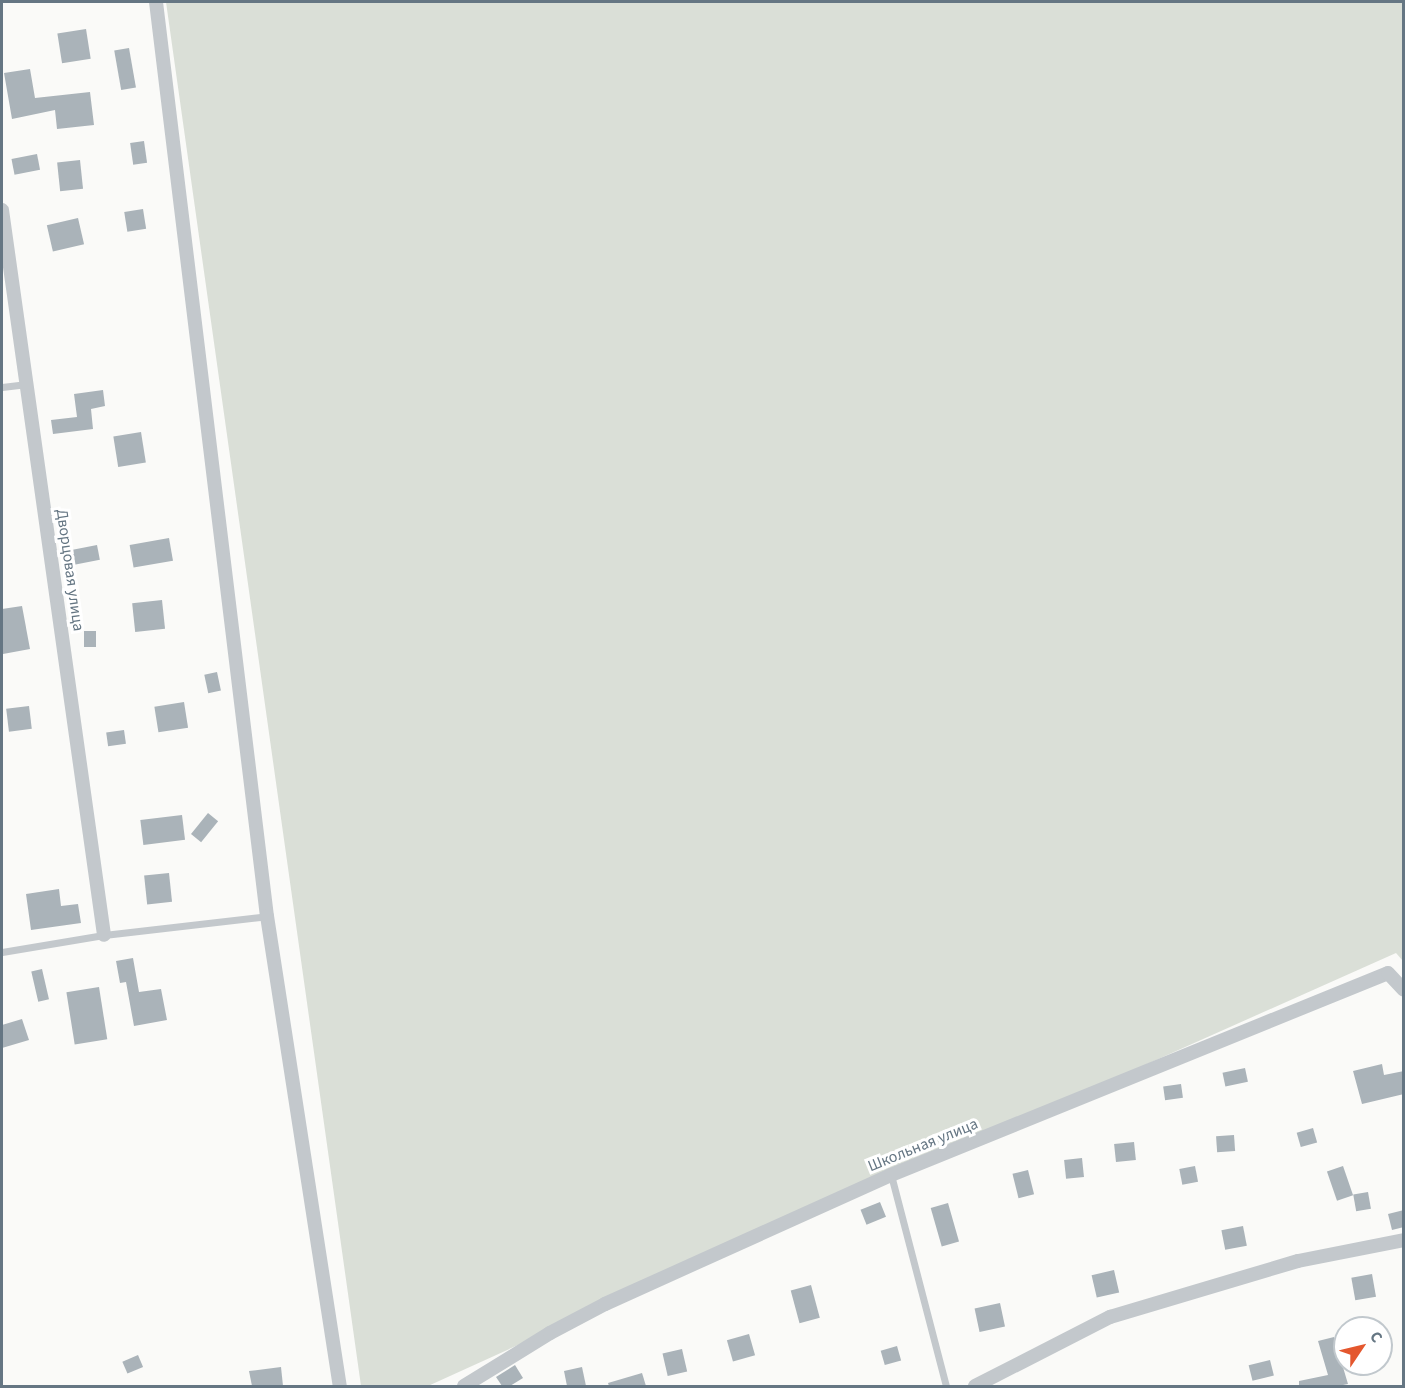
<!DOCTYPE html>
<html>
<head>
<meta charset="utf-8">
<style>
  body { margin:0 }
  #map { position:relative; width:1405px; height:1388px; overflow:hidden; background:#fafaf8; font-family:"Source Sans 3",sans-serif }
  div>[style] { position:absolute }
  .green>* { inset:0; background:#dadfd7 }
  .building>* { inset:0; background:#aab3b9; transform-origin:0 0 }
  .service>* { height:7px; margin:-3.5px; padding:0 3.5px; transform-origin:3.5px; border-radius:3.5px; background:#c3c8cc }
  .minor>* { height:14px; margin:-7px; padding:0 7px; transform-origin:7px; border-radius:7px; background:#c3c8cc }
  span { translate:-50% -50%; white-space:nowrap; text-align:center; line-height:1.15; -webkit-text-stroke:6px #fff; paint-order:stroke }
  .street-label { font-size:16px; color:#657683 }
  .frame { position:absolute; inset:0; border:3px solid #657683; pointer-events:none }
  .north { position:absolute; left:1333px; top:1316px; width:60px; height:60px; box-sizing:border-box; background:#fff; border:2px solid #c1c8cd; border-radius:50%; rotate:55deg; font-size:16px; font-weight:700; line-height:24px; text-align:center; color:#657683 }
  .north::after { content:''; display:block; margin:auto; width:21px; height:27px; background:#e4572e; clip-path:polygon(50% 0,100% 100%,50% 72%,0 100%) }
</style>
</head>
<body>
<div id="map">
  <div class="green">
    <div style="clip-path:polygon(166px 2px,1403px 2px,1403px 961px,1396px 953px,925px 1163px,891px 1175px,428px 1386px,361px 1386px)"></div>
  </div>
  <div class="building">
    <div style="left:86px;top:29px;width:30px;height:29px;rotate:81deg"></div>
    <div style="left:129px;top:48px;width:40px;height:15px;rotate:80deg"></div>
    <div style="clip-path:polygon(30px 69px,35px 98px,90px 92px,94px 125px,57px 129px,55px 110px,12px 119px,4px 73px)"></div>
    <div style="left:144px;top:141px;width:22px;height:14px;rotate:82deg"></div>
    <div style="left:37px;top:154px;width:16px;height:26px;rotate:79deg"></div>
    <div style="left:80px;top:160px;width:29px;height:23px;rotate:84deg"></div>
    <div style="left:143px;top:209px;width:20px;height:19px;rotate:81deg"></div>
    <div style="left:78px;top:218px;width:27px;height:32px;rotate:77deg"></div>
    <div style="clip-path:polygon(103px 390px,105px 406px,91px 409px,93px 429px,53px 434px,51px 420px,77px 417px,74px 394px)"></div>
    <div style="left:141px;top:432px;width:31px;height:28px;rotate:81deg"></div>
    <div style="left:169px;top:538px;width:23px;height:40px;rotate:80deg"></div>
    <div style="left:97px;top:545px;width:15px;height:26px;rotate:79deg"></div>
    <div style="left:162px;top:600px;width:29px;height:30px;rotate:84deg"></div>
    <div style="clip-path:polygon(22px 606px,30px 649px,3px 654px,2px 609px)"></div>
    <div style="left:84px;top:631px;width:12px;height:16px"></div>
    <div style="left:217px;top:672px;width:19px;height:13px;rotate:78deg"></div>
    <div style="left:184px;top:702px;width:26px;height:30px;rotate:81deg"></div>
    <div style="left:29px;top:706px;width:23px;height:23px;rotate:83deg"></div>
    <div style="left:124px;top:730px;width:14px;height:18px;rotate:82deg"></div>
    <div style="left:208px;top:813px;width:13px;height:27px;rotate:39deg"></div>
    <div style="left:182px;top:815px;width:25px;height:42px;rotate:83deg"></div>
    <div style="left:169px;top:873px;width:29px;height:25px;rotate:84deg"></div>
    <div style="clip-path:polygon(59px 889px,61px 906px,78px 904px,81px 923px,31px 930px,26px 894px)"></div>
    <div style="clip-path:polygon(133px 958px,139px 992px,161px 989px,167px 1020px,134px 1026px,126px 982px,120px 983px,116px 961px)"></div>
    <div style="left:42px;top:969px;width:31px;height:11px;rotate:77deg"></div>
    <div style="left:99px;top:987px;width:53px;height:33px;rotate:81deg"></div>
    <div style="clip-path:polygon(22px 1019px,29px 1040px,2px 1048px,2px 1025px)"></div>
    <div style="clip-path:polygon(1382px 1064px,1384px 1075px,1404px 1071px,1404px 1094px,1362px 1104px,1353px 1071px)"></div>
    <div style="left:1245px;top:1068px;width:14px;height:23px;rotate:78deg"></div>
    <div style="left:1181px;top:1084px;width:14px;height:18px;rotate:82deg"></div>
    <div style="left:1313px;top:1128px;width:15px;height:17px;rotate:74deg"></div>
    <div style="left:1234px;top:1135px;width:16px;height:18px;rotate:86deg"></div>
    <div style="left:1134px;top:1142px;width:18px;height:20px;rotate:84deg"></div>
    <div style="left:1082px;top:1158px;width:19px;height:18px;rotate:84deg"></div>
    <div style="left:1195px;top:1166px;width:16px;height:16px;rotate:79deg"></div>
    <div style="left:1343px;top:1166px;width:31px;height:17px;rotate:71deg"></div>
    <div style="left:1028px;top:1170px;width:25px;height:16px;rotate:76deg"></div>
    <div style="left:1368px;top:1192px;width:17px;height:15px;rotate:80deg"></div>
    <div style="left:880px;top:1202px;width:16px;height:21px;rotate:68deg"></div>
    <div style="left:948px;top:1203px;width:40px;height:18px;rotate:74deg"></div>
    <div style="clip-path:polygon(1404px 1210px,1404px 1227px,1392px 1230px,1388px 1214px)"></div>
    <div style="left:1243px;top:1226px;width:20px;height:22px;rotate:79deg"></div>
    <div style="left:1114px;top:1270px;width:23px;height:23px;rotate:77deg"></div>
    <div style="left:1372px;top:1274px;width:23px;height:21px;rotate:80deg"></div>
    <div style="left:811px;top:1285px;width:34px;height:21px;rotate:75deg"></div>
    <div style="left:1000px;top:1303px;width:24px;height:26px;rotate:78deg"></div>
    <div style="left:749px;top:1334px;width:22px;height:23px;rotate:74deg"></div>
    <div style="clip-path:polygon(1334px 1337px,1348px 1384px,1338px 1386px,1299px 1386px,1299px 1381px,1328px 1375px,1318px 1341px)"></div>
    <div style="left:897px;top:1346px;width:15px;height:17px;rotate:74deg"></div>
    <div style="left:682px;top:1349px;width:23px;height:20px;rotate:77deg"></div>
    <div style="left:138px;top:1355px;width:13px;height:17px;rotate:67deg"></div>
    <div style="left:1270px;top:1360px;width:16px;height:22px;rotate:76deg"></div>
    <div style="clip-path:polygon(515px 1365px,523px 1378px,510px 1386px,502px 1386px,496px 1377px)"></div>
    <div style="clip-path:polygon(281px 1367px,283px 1386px,252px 1386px,249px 1371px)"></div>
    <div style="clip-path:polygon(582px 1367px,586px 1386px,567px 1386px,564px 1371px)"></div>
    <div style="clip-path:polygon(642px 1373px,646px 1386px,609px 1386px,608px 1383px)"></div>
  </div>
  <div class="service">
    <div style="left:2px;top:387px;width:25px;rotate:-7deg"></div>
    <div style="left:2px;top:952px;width:103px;rotate:-9.5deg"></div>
    <div style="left:104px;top:935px;width:164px;rotate:-6.6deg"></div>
    <div style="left:891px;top:1175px;width:218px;rotate:75.4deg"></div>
  </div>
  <div class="minor">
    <div style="left:156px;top:2px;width:921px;rotate:83.08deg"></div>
    <div style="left:267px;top:916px;width:476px;rotate:81.2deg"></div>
    <div style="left:2px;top:210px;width:732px;rotate:81.99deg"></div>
    <div style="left:464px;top:1386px;width:101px;rotate:-31.6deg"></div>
    <div style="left:550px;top:1333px;width:62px;rotate:-27.8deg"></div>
    <div style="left:605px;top:1304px;width:314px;rotate:-24.3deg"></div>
    <div style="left:891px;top:1175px;width:536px;rotate:-22.12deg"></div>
    <div style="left:1388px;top:973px;width:23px;rotate:47deg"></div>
    <div style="left:975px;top:1386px;width:152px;rotate:-27.1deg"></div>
    <div style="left:1110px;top:1317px;width:196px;rotate:-16.6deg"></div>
    <div style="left:1298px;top:1261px;width:108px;rotate:-11.2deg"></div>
  </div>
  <div class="street-label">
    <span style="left:70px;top:570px;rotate:82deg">Дворцовая улица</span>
    <span style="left:923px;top:1145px;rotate:-22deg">Школьная улица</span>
  </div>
  <div class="frame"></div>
  <div class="north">С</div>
</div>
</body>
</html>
